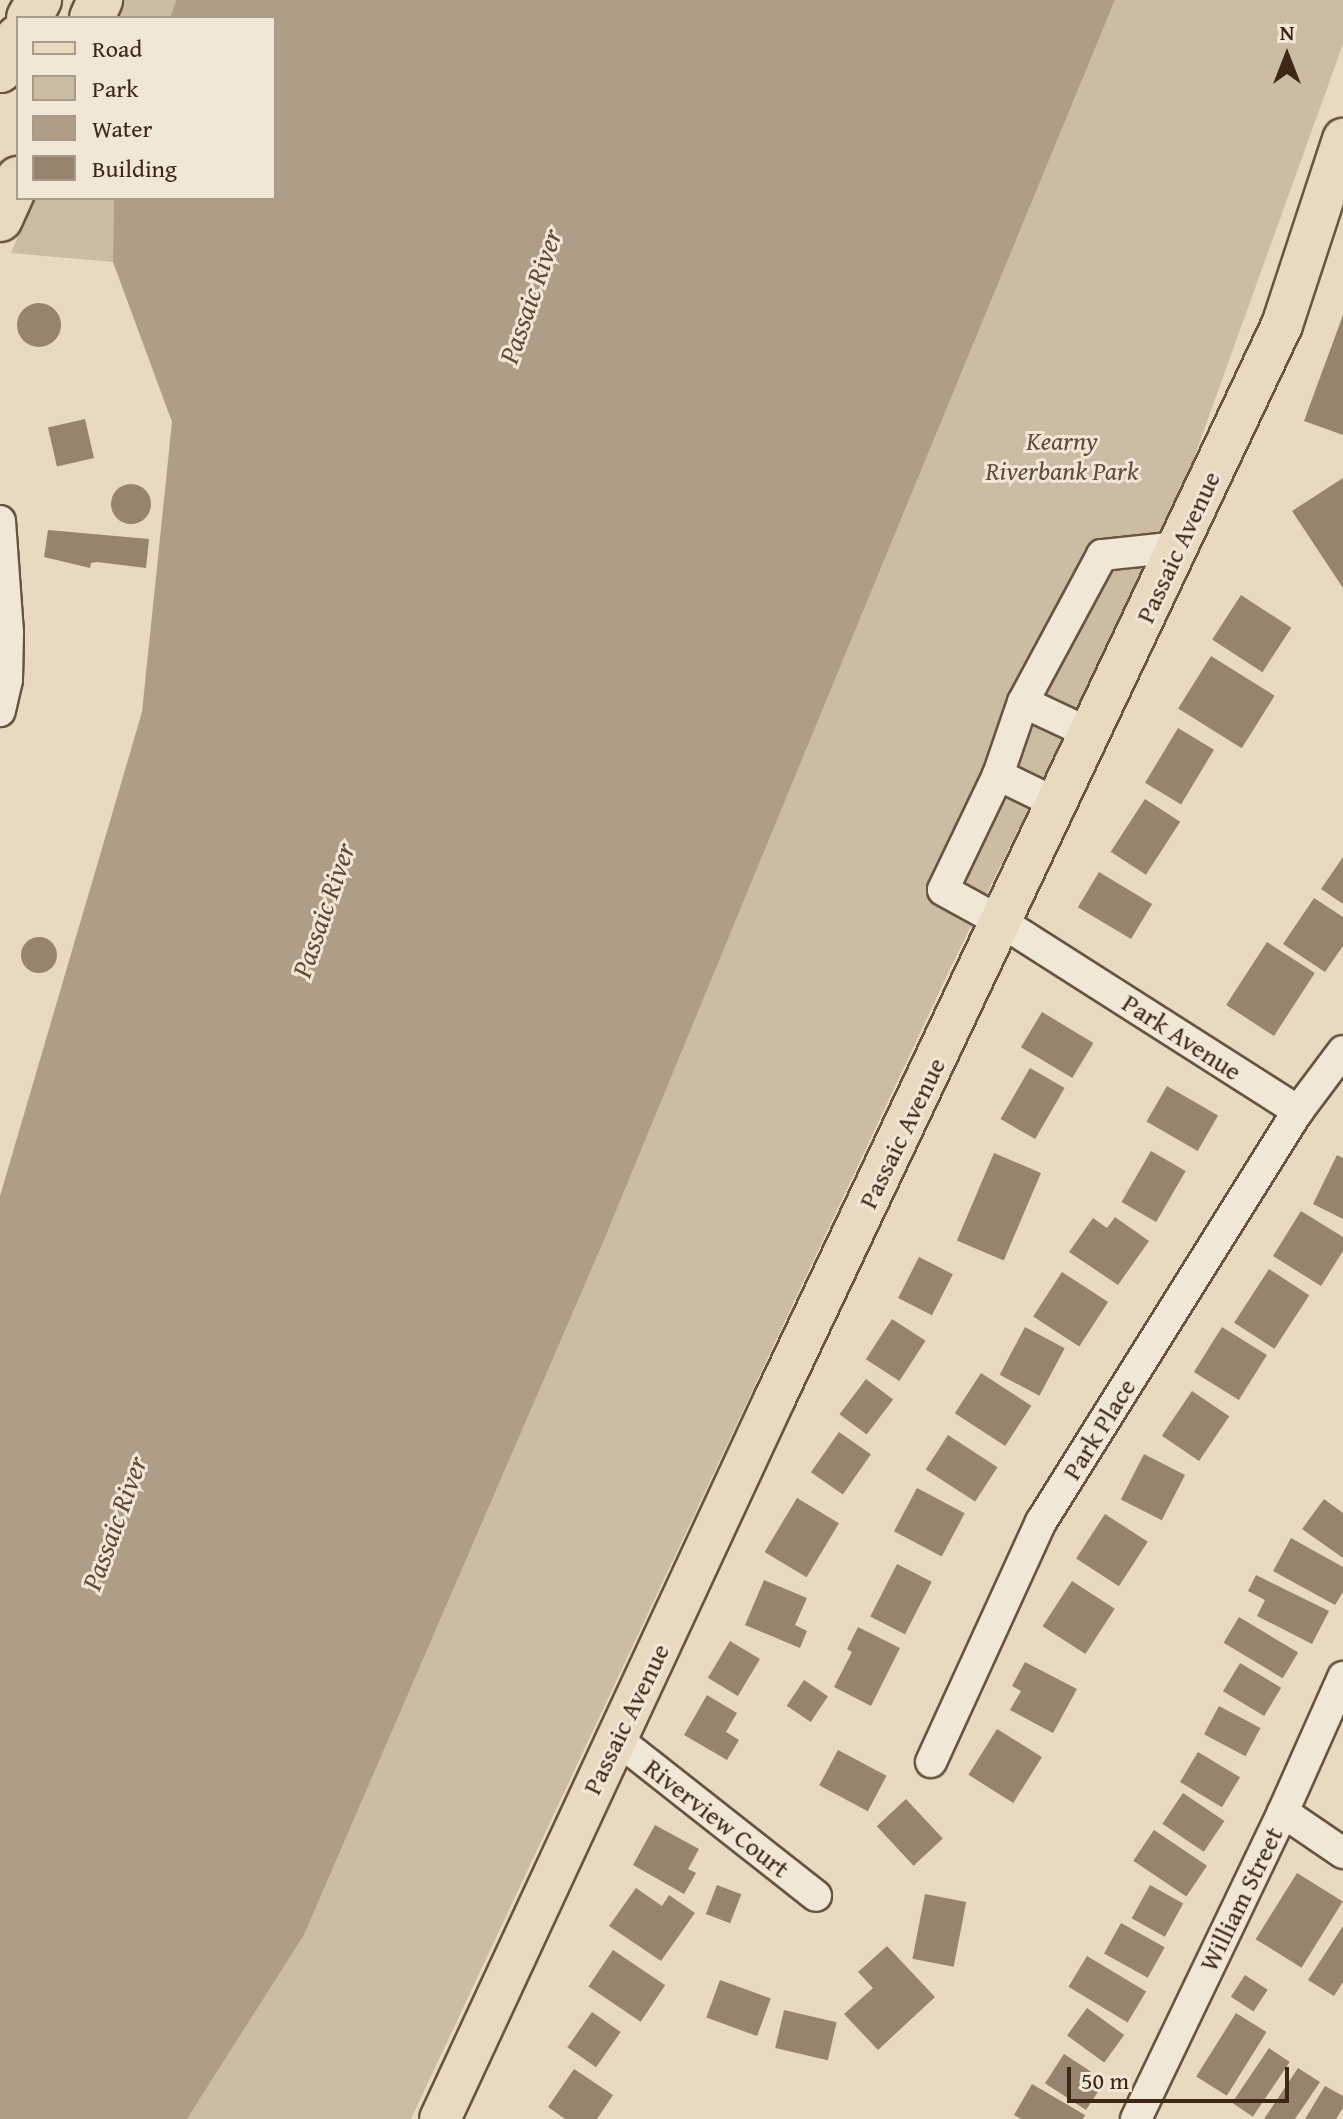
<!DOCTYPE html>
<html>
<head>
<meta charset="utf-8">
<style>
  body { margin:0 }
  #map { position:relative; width:1343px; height:2119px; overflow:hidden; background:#e8dac1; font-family:"Gentium Book Plus",serif }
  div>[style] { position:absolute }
  .green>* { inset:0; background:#cbbca4 }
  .water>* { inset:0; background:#ae9d87 }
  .building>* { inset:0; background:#96846e; transform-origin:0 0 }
  .round { border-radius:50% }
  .roads { filter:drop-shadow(2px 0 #685440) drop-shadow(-2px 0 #685440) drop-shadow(0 2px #685440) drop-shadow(0 -2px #685440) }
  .minor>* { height:30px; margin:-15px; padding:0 15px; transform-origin:15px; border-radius:15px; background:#f0e7d7 }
  .major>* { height:40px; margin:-20px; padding:0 20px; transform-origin:20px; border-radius:20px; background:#e8dac1 }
  .highway>* { height:44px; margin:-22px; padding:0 22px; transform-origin:22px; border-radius:22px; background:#e8dac1 }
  span { translate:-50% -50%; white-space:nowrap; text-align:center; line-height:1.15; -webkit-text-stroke:6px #f0e7d7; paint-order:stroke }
  .park-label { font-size:26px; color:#614c39; font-style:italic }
  .street-label { font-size:26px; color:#3e2715 }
  .water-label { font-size:28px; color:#604a37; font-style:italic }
  .legend { position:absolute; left:16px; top:16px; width:260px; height:184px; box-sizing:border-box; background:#f0e7d7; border:2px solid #a99a89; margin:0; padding:10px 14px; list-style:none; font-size:24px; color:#3e2715 }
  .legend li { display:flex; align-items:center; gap:16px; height:40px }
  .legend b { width:40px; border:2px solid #a99a89 }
  .north { position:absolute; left:1247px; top:16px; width:80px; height:80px; -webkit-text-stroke:6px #f0e7d7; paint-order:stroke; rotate:0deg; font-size:22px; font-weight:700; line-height:32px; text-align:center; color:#3e2715 }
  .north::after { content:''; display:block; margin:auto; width:28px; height:36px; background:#3e2715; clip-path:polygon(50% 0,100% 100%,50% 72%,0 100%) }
  .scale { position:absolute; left:1067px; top:2067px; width:222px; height:36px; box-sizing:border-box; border:4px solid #3e2715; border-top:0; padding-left:10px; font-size:24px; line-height:28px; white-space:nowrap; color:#3e2715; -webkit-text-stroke:6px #f0e7d7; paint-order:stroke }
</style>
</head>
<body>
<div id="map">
  <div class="green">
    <div style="clip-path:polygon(121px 0,176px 0,170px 18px,112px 18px)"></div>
    <div style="clip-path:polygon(1115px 0,1343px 0,1343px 44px,1178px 502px,949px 971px,411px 2119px,187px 2119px,304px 1935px,602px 1245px)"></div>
    <div style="clip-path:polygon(35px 198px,114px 198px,113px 262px,11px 253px)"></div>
  </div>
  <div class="water">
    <div style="clip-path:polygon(176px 0,1115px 0,602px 1245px,304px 1935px,187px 2119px,0 2119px,0 1196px,142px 712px,172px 422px,113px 262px,114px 198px,274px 198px,274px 18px,170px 18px)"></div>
  </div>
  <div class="building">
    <div class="round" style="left:17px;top:303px;width:44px;height:44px"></div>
    <div style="clip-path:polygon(1343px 315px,1343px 435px,1304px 421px)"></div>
    <div style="left:85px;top:419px;width:40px;height:38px;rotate:77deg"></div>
    <div style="clip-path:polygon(1343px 478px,1343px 588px,1292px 511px)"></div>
    <div class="round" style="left:111px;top:484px;width:40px;height:40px"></div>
    <div style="clip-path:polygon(48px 530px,149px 539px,146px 568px,97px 562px,91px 563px,90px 568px,44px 557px)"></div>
    <div style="left:1241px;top:595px;width:60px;height:53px;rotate:33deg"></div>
    <div style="left:1211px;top:656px;width:75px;height:62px;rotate:32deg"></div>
    <div style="left:1178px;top:728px;width:42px;height:64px;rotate:31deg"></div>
    <div style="left:1145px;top:799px;width:42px;height:63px;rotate:33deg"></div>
    <div style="clip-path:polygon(1343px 857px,1343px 904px,1321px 889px)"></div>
    <div style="left:1099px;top:872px;width:62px;height:41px;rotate:31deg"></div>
    <div style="clip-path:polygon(1314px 898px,1343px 917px,1343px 946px,1325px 972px,1283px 944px)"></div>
    <div class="round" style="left:21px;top:937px;width:36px;height:36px"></div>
    <div style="left:1267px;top:942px;width:57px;height:75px;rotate:33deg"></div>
    <div style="left:1042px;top:1012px;width:60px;height:41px;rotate:31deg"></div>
    <div style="left:1030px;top:1068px;width:40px;height:59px;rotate:30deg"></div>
    <div style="left:1167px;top:1086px;width:59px;height:41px;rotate:30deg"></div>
    <div style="left:1151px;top:1151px;width:40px;height:59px;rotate:30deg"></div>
    <div style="left:994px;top:1153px;width:51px;height:95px;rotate:23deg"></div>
    <div style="clip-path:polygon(1337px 1155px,1343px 1158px,1343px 1219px,1313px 1204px)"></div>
    <div style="clip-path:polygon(1301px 1211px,1343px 1237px,1343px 1251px,1321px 1286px,1273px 1256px)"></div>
    <div style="clip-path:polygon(1115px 1217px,1149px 1241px,1118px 1285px,1069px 1252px,1093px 1218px,1107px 1228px)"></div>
    <div style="left:919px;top:1257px;width:38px;height:46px;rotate:27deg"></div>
    <div style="left:1269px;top:1269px;width:48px;height:64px;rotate:33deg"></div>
    <div style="left:1062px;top:1272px;width:55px;height:53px;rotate:33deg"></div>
    <div style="left:892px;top:1319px;width:40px;height:48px;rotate:33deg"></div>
    <div style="left:1025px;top:1327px;width:45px;height:54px;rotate:28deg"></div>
    <div style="left:1222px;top:1327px;width:53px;height:53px;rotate:32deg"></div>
    <div style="left:981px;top:1373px;width:60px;height:48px;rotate:33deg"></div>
    <div style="left:866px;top:1379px;width:34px;height:44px;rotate:37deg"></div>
    <div style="left:1192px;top:1391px;width:45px;height:54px;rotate:34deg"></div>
    <div style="left:839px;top:1432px;width:39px;height:49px;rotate:35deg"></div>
    <div style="left:948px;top:1435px;width:59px;height:41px;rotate:33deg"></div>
    <div style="left:1144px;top:1454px;width:46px;height:51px;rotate:27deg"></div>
    <div style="left:917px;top:1488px;width:54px;height:49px;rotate:28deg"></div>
    <div style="left:797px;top:1498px;width:49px;height:63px;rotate:31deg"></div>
    <div style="clip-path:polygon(1324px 1499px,1343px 1513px,1343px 1558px,1302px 1529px)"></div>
    <div style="left:1105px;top:1514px;width:51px;height:53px;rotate:33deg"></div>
    <div style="clip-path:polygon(1291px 1538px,1343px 1567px,1343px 1592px,1335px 1605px,1273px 1571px)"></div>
    <div style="left:897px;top:1564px;width:39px;height:59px;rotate:27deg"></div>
    <div style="clip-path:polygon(1256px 1575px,1329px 1611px,1312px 1644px,1257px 1616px,1265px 1600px,1248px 1591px)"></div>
    <div style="clip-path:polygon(764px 1580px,807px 1598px,795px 1625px,807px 1631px,800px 1648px,745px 1625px)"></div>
    <div style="left:1072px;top:1581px;width:51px;height:54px;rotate:33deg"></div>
    <div style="left:1239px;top:1617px;width:69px;height:30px;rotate:31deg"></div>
    <div style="clip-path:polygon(858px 1627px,900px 1648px,871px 1706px,834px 1687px,852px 1652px,847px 1649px)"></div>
    <div style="left:730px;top:1641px;width:35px;height:43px;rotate:31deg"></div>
    <div style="clip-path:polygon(1025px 1662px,1077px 1689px,1053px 1733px,1010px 1710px,1021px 1691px,1012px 1686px)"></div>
    <div style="left:1240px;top:1663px;width:48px;height:33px;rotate:31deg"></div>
    <div style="left:804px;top:1680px;width:29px;height:31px;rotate:34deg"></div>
    <div style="clip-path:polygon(707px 1695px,737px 1713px,726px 1732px,739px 1740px,727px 1760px,684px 1735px)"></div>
    <div style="left:1219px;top:1706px;width:47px;height:32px;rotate:28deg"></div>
    <div style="left:997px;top:1729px;width:53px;height:54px;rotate:32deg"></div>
    <div style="left:838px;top:1750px;width:55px;height:40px;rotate:28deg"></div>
    <div style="left:1198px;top:1752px;width:49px;height:35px;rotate:31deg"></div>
    <div style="left:1183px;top:1793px;width:50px;height:37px;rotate:34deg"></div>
    <div style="left:906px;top:1799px;width:54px;height:40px;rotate:47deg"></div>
    <div style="clip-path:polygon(655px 1825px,699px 1849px,688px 1869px,696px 1873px,684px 1894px,633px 1865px)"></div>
    <div style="left:1154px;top:1830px;width:64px;height:37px;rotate:34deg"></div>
    <div style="left:1297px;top:1873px;width:54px;height:78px;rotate:32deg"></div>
    <div style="left:717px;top:1885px;width:26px;height:31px;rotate:21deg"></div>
    <div style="left:1150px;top:1885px;width:38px;height:38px;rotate:29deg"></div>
    <div style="clip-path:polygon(636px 1888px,662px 1906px,669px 1895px,695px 1913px,661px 1961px,609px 1926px)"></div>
    <div style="left:925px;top:1894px;width:42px;height:66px;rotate:11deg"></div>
    <div style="left:1121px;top:1923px;width:50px;height:35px;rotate:29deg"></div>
    <div style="clip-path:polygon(1343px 1926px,1343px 1982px,1334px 1996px,1308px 1980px)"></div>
    <div style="clip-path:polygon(887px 1946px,935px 1997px,878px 2050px,844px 2014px,873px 1988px,858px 1972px)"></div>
    <div style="left:613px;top:1950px;width:63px;height:44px;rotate:34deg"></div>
    <div style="left:1087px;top:1956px;width:69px;height:36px;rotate:31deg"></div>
    <div style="left:1245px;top:1975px;width:27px;height:26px;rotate:33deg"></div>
    <div style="left:720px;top:1980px;width:54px;height:40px;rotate:20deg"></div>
    <div style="left:1087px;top:2008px;width:46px;height:34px;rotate:36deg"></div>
    <div style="left:784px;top:2010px;width:54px;height:39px;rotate:13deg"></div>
    <div style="left:592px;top:2012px;width:35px;height:43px;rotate:35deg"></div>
    <div style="left:1236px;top:2013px;width:36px;height:75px;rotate:32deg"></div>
    <div style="left:1269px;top:2048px;width:25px;height:66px;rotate:34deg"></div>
    <div style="left:1064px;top:2054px;width:49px;height:35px;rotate:33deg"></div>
    <div style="clip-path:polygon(1298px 2068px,1320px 2082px,1295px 2119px,1264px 2119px)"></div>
    <div style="clip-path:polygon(574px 2069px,613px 2095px,597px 2119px,565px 2119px,548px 2107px)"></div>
    <div style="clip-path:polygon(1032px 2084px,1085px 2115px,1083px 2119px,1021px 2119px,1014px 2115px)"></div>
    <div style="clip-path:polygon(1325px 2086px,1343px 2096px,1343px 2108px,1336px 2119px,1305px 2119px)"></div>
  </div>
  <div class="roads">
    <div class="minor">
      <div style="left:0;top:521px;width:111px;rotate:85.9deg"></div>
      <div style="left:8px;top:632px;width:48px;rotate:91.2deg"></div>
      <div style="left:7px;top:680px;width:32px;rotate:103deg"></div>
      <div style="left:1091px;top:734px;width:75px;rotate:-154.8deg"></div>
      <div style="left:1023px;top:702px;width:167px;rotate:-61.7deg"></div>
      <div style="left:1102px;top:555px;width:76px;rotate:-6deg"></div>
      <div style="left:998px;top:775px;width:77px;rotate:-71.1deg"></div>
      <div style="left:1058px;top:804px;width:67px;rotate:-154.2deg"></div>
      <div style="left:998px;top:775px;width:127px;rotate:115.6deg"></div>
      <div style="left:943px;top:890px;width:68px;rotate:28.8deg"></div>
      <div style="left:1003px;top:923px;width:350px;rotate:32.5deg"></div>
      <div style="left:618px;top:1740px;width:252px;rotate:38.2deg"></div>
      <div style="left:931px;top:1762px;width:264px;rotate:-65.4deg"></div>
      <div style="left:1041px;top:1522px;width:485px;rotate:-58deg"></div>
      <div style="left:1298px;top:1111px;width:75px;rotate:-53.1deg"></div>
      <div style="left:1283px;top:1812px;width:73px;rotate:34.3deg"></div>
      <div style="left:1136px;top:2119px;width:340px;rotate:-64.4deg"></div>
      <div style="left:1283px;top:1812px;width:148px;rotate:-66deg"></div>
    </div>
    <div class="major">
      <div style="left:440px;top:2119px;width:795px;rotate:-65.08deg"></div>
      <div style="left:775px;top:1398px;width:1187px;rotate:-64.71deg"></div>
      <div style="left:1282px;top:325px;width:196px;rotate:-71.8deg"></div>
    </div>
    <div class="highway">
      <div style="left:29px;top:18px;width:21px;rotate:-61deg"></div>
      <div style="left:92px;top:18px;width:20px;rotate:-66deg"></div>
      <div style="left:0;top:70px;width:37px;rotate:-61deg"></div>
      <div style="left:0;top:219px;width:44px;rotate:-65.8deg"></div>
    </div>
  </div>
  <div class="park-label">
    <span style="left:1062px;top:456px">Kearny<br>Riverbank Park</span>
  </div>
  <div class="street-label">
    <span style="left:1178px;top:547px;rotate:-65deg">Passaic Avenue</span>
    <span style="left:1182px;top:1037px;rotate:33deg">Park Avenue</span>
    <span style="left:902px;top:1133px;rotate:-64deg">Passaic Avenue</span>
    <span style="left:1099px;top:1429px;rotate:-58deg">Park Place</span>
    <span style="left:626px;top:1719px;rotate:-64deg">Passaic Avenue</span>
    <span style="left:717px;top:1818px;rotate:38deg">Riverview Court</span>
    <span style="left:1241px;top:1899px;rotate:-64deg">William Street</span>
  </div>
  <div class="water-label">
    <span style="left:530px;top:296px;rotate:-71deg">Passaic River</span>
    <span style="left:323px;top:910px;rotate:-71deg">Passaic River</span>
    <span style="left:114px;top:1523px;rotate:-70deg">Passaic River</span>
  </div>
  <ul class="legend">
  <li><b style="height:10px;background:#e8dac1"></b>Road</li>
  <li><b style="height:22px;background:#cbbca4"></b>Park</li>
  <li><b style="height:22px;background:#ae9d87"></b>Water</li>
  <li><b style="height:22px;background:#96846e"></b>Building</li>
  </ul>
  <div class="north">N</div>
  <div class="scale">50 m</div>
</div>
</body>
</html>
